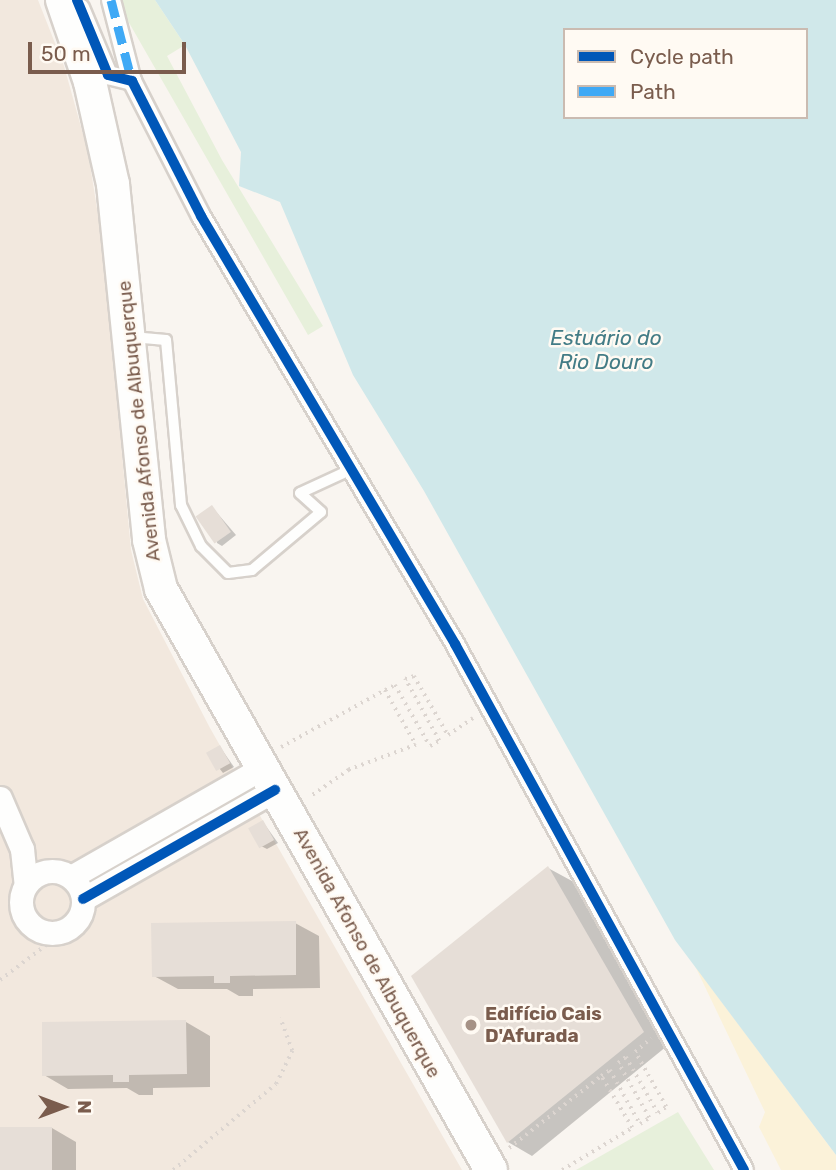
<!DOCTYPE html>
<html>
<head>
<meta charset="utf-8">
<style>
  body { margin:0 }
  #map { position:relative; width:836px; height:1170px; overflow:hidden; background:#f9f5f0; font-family:Rubik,sans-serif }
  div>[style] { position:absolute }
  .residential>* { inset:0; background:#f2e8de }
  .green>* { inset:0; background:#e7f0db }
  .sand>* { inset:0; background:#fbf2d9 }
  .water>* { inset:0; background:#d0e8ea }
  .shadow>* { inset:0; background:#0003 }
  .building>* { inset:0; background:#e6ded7; transform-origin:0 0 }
  .path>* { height:3.5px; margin-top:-1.75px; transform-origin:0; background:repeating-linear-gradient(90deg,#dcd5d0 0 2px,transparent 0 7px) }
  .roads { filter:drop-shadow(2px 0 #d7d1cb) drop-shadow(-2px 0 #d7d1cb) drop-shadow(0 2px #d7d1cb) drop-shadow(0 -2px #d7d1cb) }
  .service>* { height:10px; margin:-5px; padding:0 5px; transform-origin:5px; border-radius:5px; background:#fefefd }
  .pedestrian>* { height:18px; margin:-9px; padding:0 9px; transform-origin:9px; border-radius:9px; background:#fefefd }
  .minor>* { height:23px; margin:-11.5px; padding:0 11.5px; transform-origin:11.5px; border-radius:11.5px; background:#fefefd }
  .minor>.ring { margin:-11.5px; padding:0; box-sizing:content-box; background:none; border:23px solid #fefefd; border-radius:50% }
  .secondary>* { height:32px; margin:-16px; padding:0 16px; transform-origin:16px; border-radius:16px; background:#fefefd }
  .quiet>* { height:9px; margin-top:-4.5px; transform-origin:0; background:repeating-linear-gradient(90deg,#3fa9f5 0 18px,transparent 0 27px) }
  .cycleway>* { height:10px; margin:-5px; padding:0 5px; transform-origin:5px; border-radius:5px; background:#0057b8 }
  .dots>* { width:19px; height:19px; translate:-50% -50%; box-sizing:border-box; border:4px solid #fffaf3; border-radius:50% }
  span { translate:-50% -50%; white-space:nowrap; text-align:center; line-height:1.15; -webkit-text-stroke:5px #fffaf3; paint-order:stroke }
  .street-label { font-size:19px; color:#7a5c4d }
  .poi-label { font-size:19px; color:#7a5c4d; font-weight:700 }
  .left { translate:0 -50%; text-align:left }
  .water-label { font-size:21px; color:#437c86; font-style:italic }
  .legend { position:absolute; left:563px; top:28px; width:245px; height:91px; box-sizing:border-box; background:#fffaf3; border:2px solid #cabbb1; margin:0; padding:9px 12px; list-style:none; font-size:21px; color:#7a5c4d }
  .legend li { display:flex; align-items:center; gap:14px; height:35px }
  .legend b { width:35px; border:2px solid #cabbb1 }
  .north { position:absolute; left:28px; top:1072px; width:70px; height:70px; -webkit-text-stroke:5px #fffaf3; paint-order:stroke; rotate:90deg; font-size:19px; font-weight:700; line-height:28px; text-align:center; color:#7a5c4d }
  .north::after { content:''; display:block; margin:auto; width:24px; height:32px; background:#7a5c4d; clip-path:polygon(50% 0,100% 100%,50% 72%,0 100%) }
  .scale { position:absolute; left:28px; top:42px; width:158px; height:32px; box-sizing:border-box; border:4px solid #7a5c4d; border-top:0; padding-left:9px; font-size:21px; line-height:24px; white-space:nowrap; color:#7a5c4d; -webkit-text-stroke:5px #fffaf3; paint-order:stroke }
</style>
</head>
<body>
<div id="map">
  <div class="residential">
    <div style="clip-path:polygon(0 0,38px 0,64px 66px,88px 152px,102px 240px,131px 550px,143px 599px,210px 728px,462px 1170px,0 1170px)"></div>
  </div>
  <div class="green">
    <div style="clip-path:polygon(116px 0,155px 0,185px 45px,167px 56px,222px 160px,323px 326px,308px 335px)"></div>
    <div style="clip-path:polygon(678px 1112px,714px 1170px,576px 1170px)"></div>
  </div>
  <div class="sand">
    <div style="clip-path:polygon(695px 966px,836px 1155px,836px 1170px,781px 1170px,759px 1127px,765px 1112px)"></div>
  </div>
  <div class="water">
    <div style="clip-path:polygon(evenodd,155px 0,836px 0,836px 1155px,675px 940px,424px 491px,353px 375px,280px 202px,239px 186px,241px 152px,185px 45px,155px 0,565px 30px,806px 30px,806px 117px,565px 117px,565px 30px)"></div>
  </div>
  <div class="shadow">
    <div style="clip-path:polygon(212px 507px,236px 535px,222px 546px,217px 543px)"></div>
    <div style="clip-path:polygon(220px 747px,234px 767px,223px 773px,208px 754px)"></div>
    <div style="clip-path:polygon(263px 822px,278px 843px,267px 849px,261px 846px)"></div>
    <div style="clip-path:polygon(548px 868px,572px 881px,667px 1046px,532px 1156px,508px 1142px,414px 976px)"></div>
    <div style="clip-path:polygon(295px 923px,319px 936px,320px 988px,253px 989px,253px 996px,239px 996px,227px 989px,178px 989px,154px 976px)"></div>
    <div style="clip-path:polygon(186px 1022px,210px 1036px,210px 1087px,153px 1088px,153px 1095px,139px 1095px,127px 1088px,68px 1089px,44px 1075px)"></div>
    <div style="clip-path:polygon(52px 1128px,76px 1142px,76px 1170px,0 1170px,0 1129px)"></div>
  </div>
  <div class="building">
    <div style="left:212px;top:505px;width:33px;height:20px;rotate:55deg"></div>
    <div style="left:220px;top:745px;width:21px;height:16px;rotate:61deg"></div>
    <div style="left:263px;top:820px;width:23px;height:17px;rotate:61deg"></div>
    <div style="clip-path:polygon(548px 866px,644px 1032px,507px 1143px,411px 976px)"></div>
    <div style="clip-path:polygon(296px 921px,296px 975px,230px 976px,230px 983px,214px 983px,214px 976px,152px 977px,151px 923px)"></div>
    <div style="clip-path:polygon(186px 1020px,187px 1074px,129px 1075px,129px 1082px,113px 1082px,113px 1075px,42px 1076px,42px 1022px)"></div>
    <div style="left:0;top:1127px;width:52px;height:43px"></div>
  </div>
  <div class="path">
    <div style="left:385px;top:690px;width:11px;rotate:-27deg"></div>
    <div style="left:395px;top:685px;width:70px;rotate:60.2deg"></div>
    <div style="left:430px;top:746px;width:10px;rotate:-29deg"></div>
    <div style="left:439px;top:741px;width:71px;rotate:-118.7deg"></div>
    <div style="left:405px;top:679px;width:9px;rotate:-18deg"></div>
    <div style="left:414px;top:676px;width:68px;rotate:60deg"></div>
    <div style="left:448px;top:735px;width:30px;rotate:-34deg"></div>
    <div style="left:281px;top:747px;width:119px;rotate:-28.7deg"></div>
    <div style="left:385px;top:690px;width:63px;rotate:60.6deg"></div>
    <div style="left:416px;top:745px;width:72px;rotate:159.5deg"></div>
    <div style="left:349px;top:770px;width:47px;rotate:145.3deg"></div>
    <div style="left:0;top:980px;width:84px;rotate:-37.3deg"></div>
    <div style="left:509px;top:1148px;width:117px;rotate:-38deg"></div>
    <div style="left:173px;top:1170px;width:134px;rotate:-39.9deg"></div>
    <div style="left:276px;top:1084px;width:37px;rotate:-64deg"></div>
    <div style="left:292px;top:1051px;width:35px;rotate:-110deg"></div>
    <div style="left:562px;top:1170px;width:82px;rotate:-31deg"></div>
    <div style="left:632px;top:1128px;width:61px;rotate:-120.8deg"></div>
    <div style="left:601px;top:1076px;width:11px;rotate:-34deg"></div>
    <div style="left:610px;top:1070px;width:62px;rotate:60.9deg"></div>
    <div style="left:640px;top:1124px;width:11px;rotate:-34deg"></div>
    <div style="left:649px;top:1118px;width:63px;rotate:-119.4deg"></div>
    <div style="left:618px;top:1063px;width:10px;rotate:-37deg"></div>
    <div style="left:626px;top:1057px;width:64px;rotate:60.3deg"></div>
    <div style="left:658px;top:1113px;width:10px;rotate:-37deg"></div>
    <div style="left:666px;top:1107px;width:63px;rotate:-119.4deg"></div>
    <div style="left:635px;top:1052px;width:21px;rotate:-41deg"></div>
  </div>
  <div class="roads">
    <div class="service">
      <div style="left:132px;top:337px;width:34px;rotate:5deg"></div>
      <div style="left:166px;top:340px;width:166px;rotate:84.8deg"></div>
      <div style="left:181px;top:505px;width:46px;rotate:64deg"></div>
      <div style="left:201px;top:546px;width:38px;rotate:45deg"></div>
      <div style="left:228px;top:573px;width:24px;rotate:-7deg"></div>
      <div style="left:252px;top:570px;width:90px;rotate:-40deg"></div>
      <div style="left:321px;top:512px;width:28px;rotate:-138deg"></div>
      <div style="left:300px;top:493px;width:55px;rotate:-24.7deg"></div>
    </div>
    <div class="pedestrian">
      <div style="left:111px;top:0;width:84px;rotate:75.5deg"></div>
      <div style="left:80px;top:8px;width:73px;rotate:67.3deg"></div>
      <div style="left:108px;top:75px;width:25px;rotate:14deg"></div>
      <div style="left:132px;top:81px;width:152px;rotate:62.9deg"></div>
      <div style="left:201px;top:216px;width:498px;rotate:59.3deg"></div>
      <div style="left:455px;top:644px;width:600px;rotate:61.21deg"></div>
    </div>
    <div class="minor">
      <div style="left:0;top:798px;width:56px;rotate:66.7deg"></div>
      <div style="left:22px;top:849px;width:36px;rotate:84deg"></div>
      <div class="ring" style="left:21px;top:871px;width:39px;height:39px"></div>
      <div style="left:71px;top:877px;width:220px;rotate:-29.7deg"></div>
      <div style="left:83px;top:899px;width:221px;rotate:-29.6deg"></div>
    </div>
    <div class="secondary">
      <div style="left:62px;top:0;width:87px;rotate:71.1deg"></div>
      <div style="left:90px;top:82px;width:105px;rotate:77.3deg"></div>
      <div style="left:113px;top:184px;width:358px;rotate:84.2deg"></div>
      <div style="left:149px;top:540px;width:50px;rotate:76.2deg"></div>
      <div style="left:161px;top:589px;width:668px;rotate:60.4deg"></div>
    </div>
  </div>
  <div class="quiet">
    <div style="left:111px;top:0;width:84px;rotate:75.5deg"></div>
  </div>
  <div class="cycleway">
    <div style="left:77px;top:0;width:81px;rotate:67.5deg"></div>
    <div style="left:108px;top:75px;width:25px;rotate:14deg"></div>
    <div style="left:132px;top:81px;width:152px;rotate:62.9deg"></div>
    <div style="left:201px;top:216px;width:498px;rotate:59.3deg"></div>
    <div style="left:455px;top:644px;width:600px;rotate:61.21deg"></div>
    <div style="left:83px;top:899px;width:221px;rotate:-29.6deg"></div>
  </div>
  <div class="dots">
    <div style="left:471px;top:1025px;background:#a69286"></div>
  </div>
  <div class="street-label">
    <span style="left:139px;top:421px;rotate:-96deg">Avenida Afonso de Albuquerque</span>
    <span style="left:367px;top:953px;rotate:61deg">Avenida Afonso de Albuquerque</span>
  </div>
  <div class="poi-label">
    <span class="left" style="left:485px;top:1025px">Edifício Cais<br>D'Afurada</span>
  </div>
  <div class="water-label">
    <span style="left:606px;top:350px">Estuário do<br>Rio Douro</span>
  </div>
  <ul class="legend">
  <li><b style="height:9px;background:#0057b8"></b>Cycle path</li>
  <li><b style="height:9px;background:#3fa9f5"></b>Path</li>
  </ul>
  <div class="north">N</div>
  <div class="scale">50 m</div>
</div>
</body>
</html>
